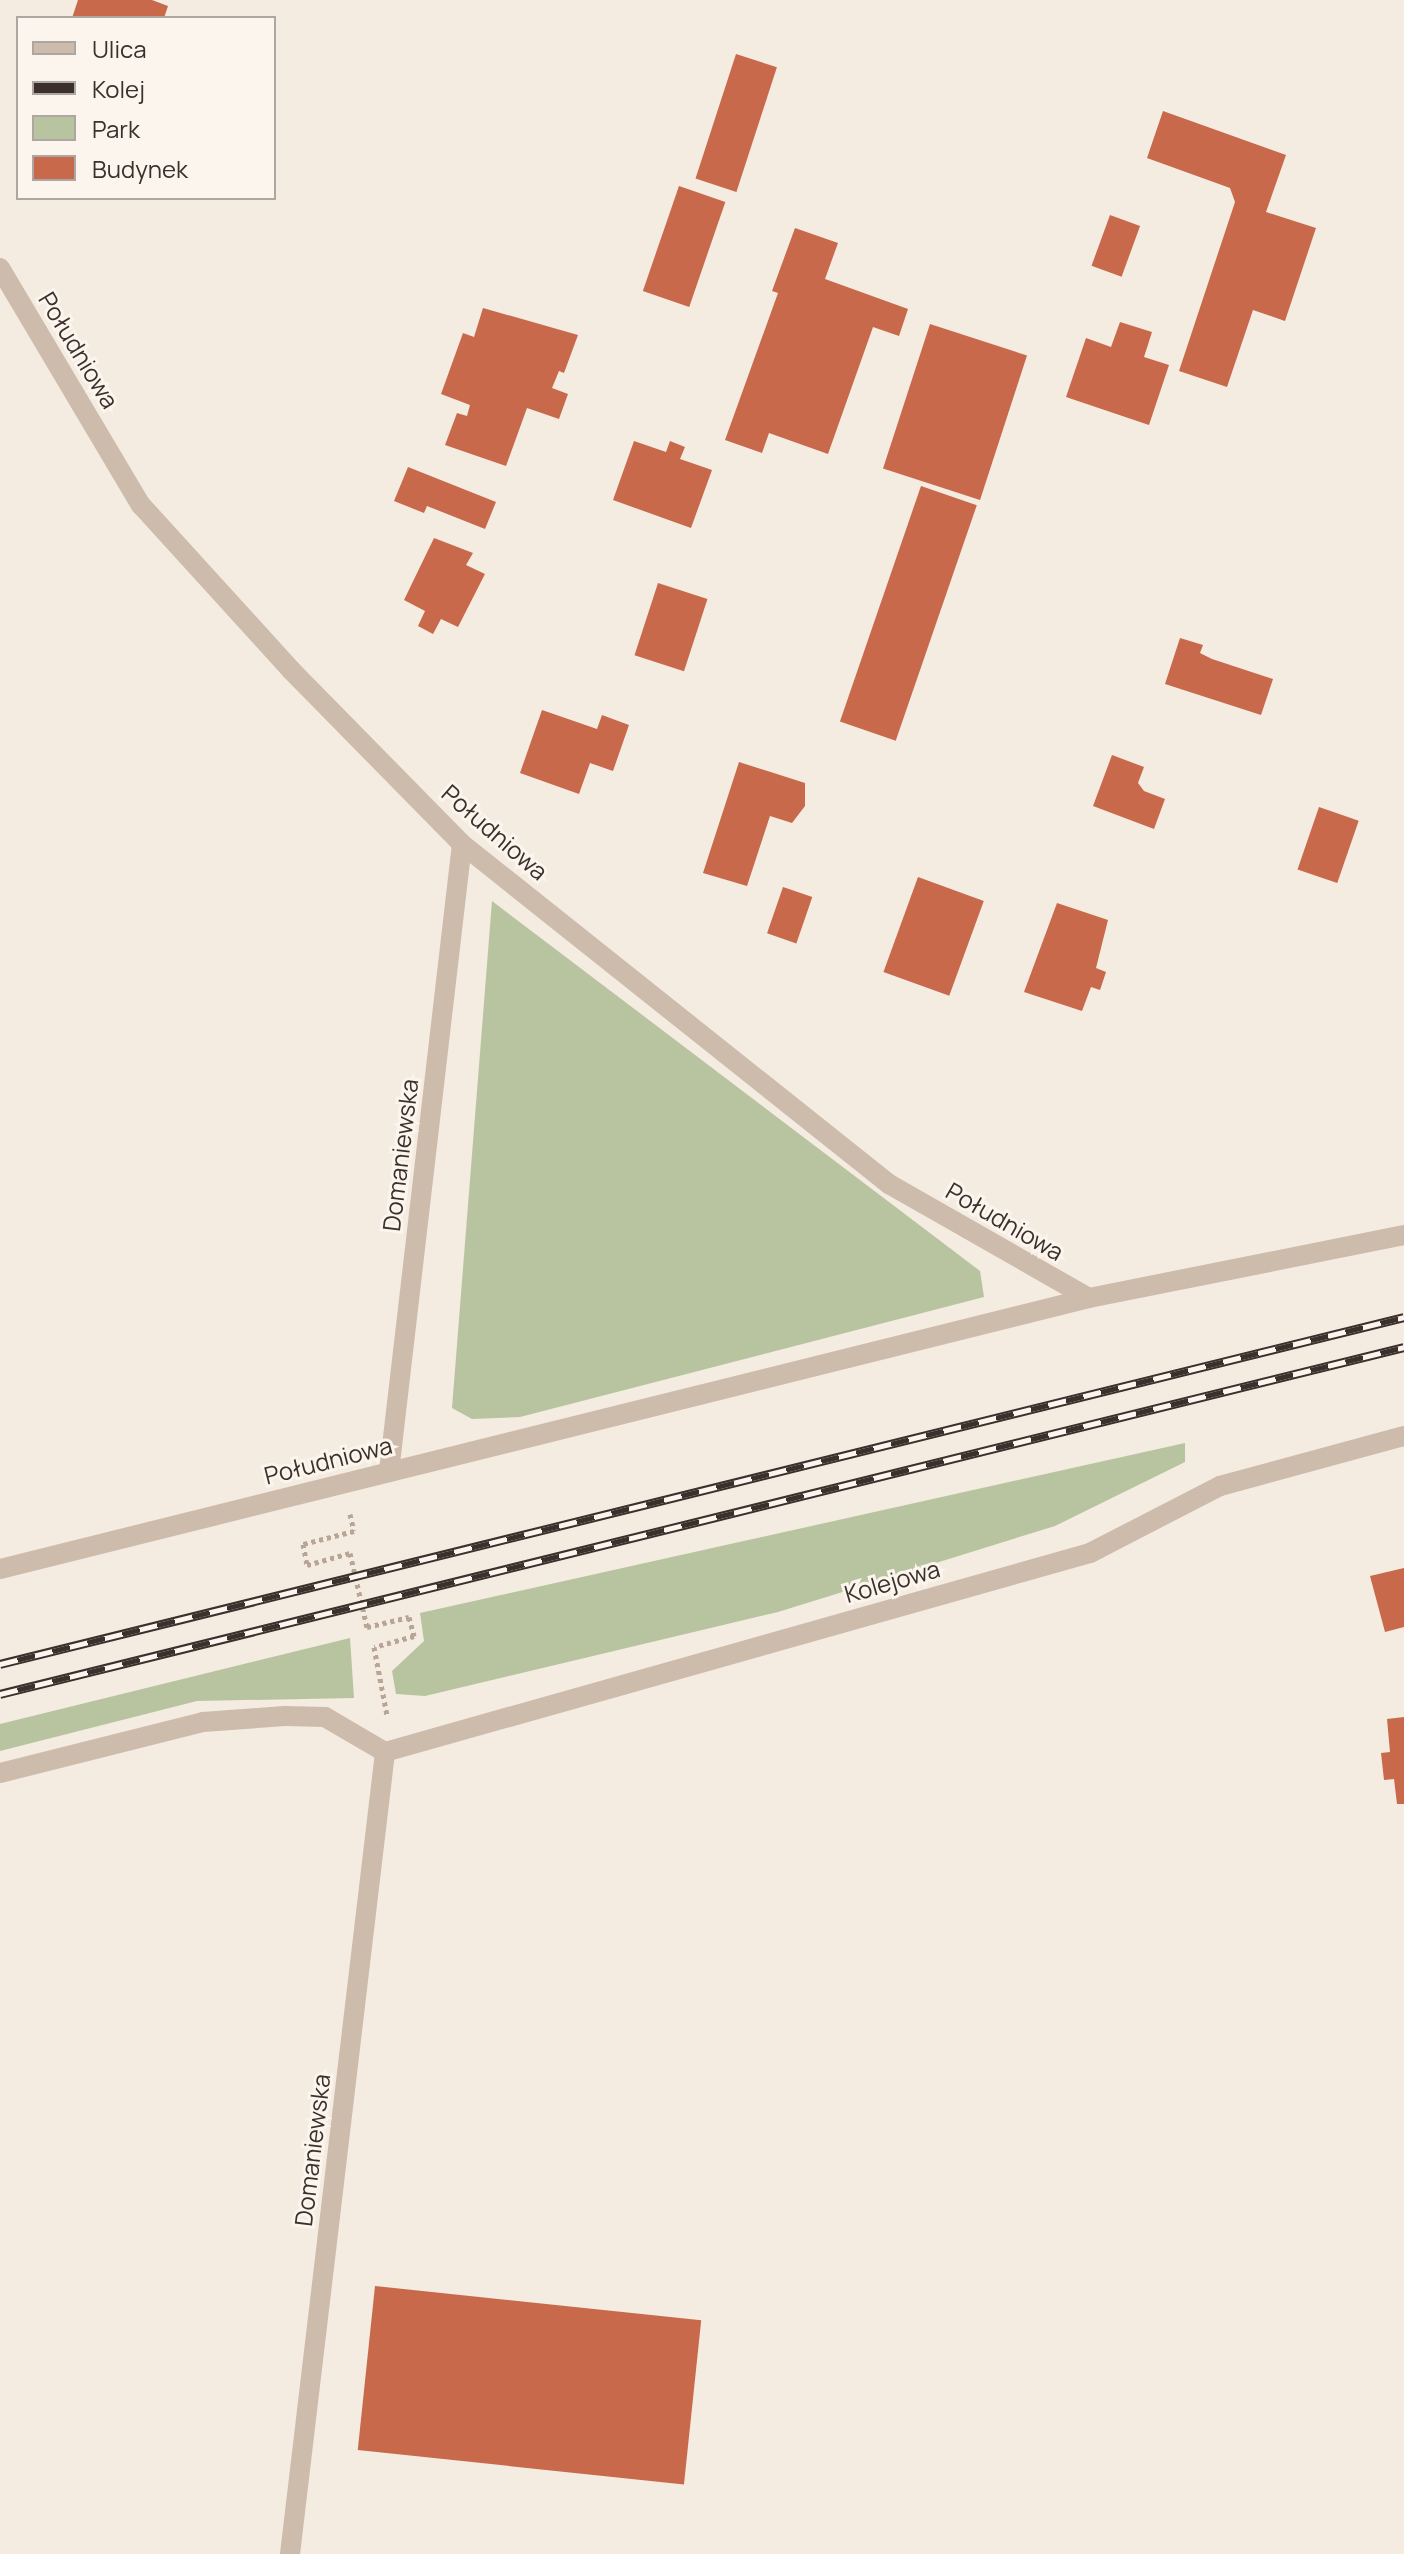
<!DOCTYPE html>
<html>
<head>
<meta charset="utf-8">
<style>
  body { margin:0 }
  #map { position:relative; width:1404px; height:2554px; overflow:hidden; background:#f4ebe1; font-family:Manrope,sans-serif }
  div>[style] { position:absolute }
  .green>* { inset:0; background:#b8c4a0 }
  .building>* { inset:0; background:#c8694b; transform-origin:0 0 }
  .path>* { height:5px; margin-top:-2.5px; transform-origin:0; background:repeating-linear-gradient(90deg,#b9a596 0 4px,transparent 0 8px) }
  .street>* { height:20px; margin:-10px; padding:0 10px; transform-origin:10px; border-radius:10px; background:#cdbbac }
  .rail>* { height:9px; margin-top:-4.5px; transform-origin:0; background:repeating-linear-gradient(90deg,#fbf5ee 0 18px,#3b302b 0 36px); box-sizing:border-box; border-block:2px solid #3b302b }
  span { translate:-50% -50%; white-space:nowrap; text-align:center; line-height:1.15; -webkit-text-stroke:6px #fbf5ee; paint-order:stroke }
  .street-label { font-size:24px; color:#3b302b }
  .legend { position:absolute; left:16px; top:16px; width:260px; height:184px; box-sizing:border-box; background:#fbf5ee; border:2px solid #aea6a0; margin:0; padding:10px 14px; list-style:none; font-size:24px; color:#3b302b }
  .legend li { display:flex; align-items:center; gap:16px; height:40px }
  .legend b { width:40px; border:2px solid #aea6a0 }
</style>
</head>
<body>
<div id="map">
  <div class="green">
    <div style="clip-path:polygon(492px 901px,980px 1271px,984px 1297px,520px 1417px,472px 1419px,452px 1408px)"></div>
    <div style="clip-path:polygon(1185px 1443px,1185px 1462px,1055px 1526px,778px 1612px,425px 1696px,396px 1694px,392px 1671px,424px 1641px,420px 1613px)"></div>
    <div style="clip-path:polygon(350px 1638px,354px 1698px,197px 1701px,0 1751px,0 1724px)"></div>
  </div>
  <div class="building">
    <div style="clip-path:polygon(78px 0,152px 0,168px 6px,164px 18px,72px 18px)"></div>
    <div style="left:736px;top:54px;width:43px;height:131px;rotate:18deg"></div>
    <div style="clip-path:polygon(1163px 111px,1286px 155px,1266px 212px,1316px 228px,1285px 321px,1253px 310px,1227px 387px,1179px 371px,1235px 202px,1230px 188px,1147px 158px)"></div>
    <div style="left:679px;top:186px;width:49px;height:111px;rotate:19deg"></div>
    <div style="left:1110px;top:215px;width:32px;height:54px;rotate:20deg"></div>
    <div style="clip-path:polygon(795px 228px,838px 243px,825px 279px,908px 309px,899px 336px,873px 327px,828px 454px,769px 433px,762px 453px,725px 440px,778px 293px,772px 291px)"></div>
    <div style="clip-path:polygon(483px 308px,578px 335px,564px 373px,559px 371px,552px 388px,568px 394px,559px 419px,527px 408px,506px 466px,445px 445px,457px 413px,467px 416px,470px 405px,441px 394px,463px 333px,474px 337px)"></div>
    <div style="clip-path:polygon(1120px 322px,1152px 332px,1144px 357px,1169px 365px,1149px 425px,1066px 397px,1086px 338px,1111px 347px)"></div>
    <div style="left:930px;top:324px;width:102px;height:152px;rotate:18deg"></div>
    <div style="clip-path:polygon(634px 441px,666px 452px,670px 441px,685px 447px,680px 459px,712px 470px,691px 528px,613px 500px)"></div>
    <div style="clip-path:polygon(408px 467px,496px 502px,485px 529px,427px 506px,424px 513px,394px 501px)"></div>
    <div style="left:921px;top:486px;width:59px;height:249px;rotate:19deg"></div>
    <div style="clip-path:polygon(434px 538px,473px 553px,466px 565px,485px 574px,458px 627px,441px 619px,433px 634px,418px 626px,425px 611px,404px 600px)"></div>
    <div style="left:658px;top:583px;width:52px;height:76px;rotate:18deg"></div>
    <div style="clip-path:polygon(1180px 638px,1203px 645px,1200px 653px,1212px 659px,1273px 679px,1261px 715px,1165px 684px)"></div>
    <div style="clip-path:polygon(542px 710px,597px 729px,602px 715px,629px 725px,613px 771px,590px 763px,579px 794px,520px 773px)"></div>
    <div style="clip-path:polygon(1112px 755px,1144px 767px,1138px 783px,1144px 791px,1165px 799px,1154px 829px,1093px 806px)"></div>
    <div style="clip-path:polygon(739px 762px,805px 783px,805px 806px,792px 823px,770px 816px,747px 886px,703px 873px)"></div>
    <div style="left:1319px;top:807px;width:42px;height:66px;rotate:19deg"></div>
    <div style="left:918px;top:877px;width:70px;height:101px;rotate:20deg"></div>
    <div style="left:783px;top:887px;width:31px;height:49px;rotate:19deg"></div>
    <div style="clip-path:polygon(1057px 903px,1108px 920px,1096px 968px,1106px 972px,1100px 990px,1091px 987px,1082px 1011px,1024px 992px)"></div>
    <div style="clip-path:polygon(1404px 1568px,1404px 1627px,1385px 1632px,1370px 1576px)"></div>
    <div style="clip-path:polygon(1404px 1717px,1404px 1804px,1397px 1804px,1394px 1779px,1384px 1780px,1381px 1753px,1390px 1752px,1387px 1719px)"></div>
    <div style="left:375px;top:2286px;width:328px;height:165px;rotate:6deg"></div>
  </div>
  <div class="path">
    <div style="left:350px;top:1514px;width:17px;rotate:77deg"></div>
    <div style="left:354px;top:1531px;width:53px;rotate:165.7deg"></div>
    <div style="left:303px;top:1544px;width:21px;rotate:79deg"></div>
    <div style="left:307px;top:1565px;width:45px;rotate:-15.6deg"></div>
    <div style="left:350px;top:1553px;width:76px;rotate:77.1deg"></div>
    <div style="left:367px;top:1627px;width:43px;rotate:-13.4deg"></div>
    <div style="left:409px;top:1617px;width:20px;rotate:75deg"></div>
    <div style="left:414px;top:1636px;width:41px;rotate:164.6deg"></div>
    <div style="left:374px;top:1647px;width:69px;rotate:79.2deg"></div>
  </div>
  <div class="street">
    <div style="left:0;top:268px;width:276px;rotate:59.3deg"></div>
    <div style="left:141px;top:505px;width:223px;rotate:47.7deg"></div>
    <div style="left:291px;top:670px;width:244px;rotate:45.5deg"></div>
    <div style="left:462px;top:844px;width:546px;rotate:38.53deg"></div>
    <div style="left:889px;top:1184px;width:230px;rotate:29.7deg"></div>
    <div style="left:389px;top:1472px;width:632px;rotate:-83.37deg"></div>
    <div style="left:0;top:1569px;width:1122px;rotate:-13.97deg"></div>
    <div style="left:1089px;top:1298px;width:321px;rotate:-11.3deg"></div>
    <div style="left:385px;top:1752px;width:733px;rotate:-15.76deg"></div>
    <div style="left:1090px;top:1553px;width:146px;rotate:-27.3deg"></div>
    <div style="left:1220px;top:1486px;width:191px;rotate:-15.2deg"></div>
    <div style="left:0;top:1773px;width:209px;rotate:-14.1deg"></div>
    <div style="left:203px;top:1722px;width:82px;rotate:-4.2deg"></div>
    <div style="left:285px;top:1716px;width:40px;rotate:1.4deg"></div>
    <div style="left:325px;top:1717px;width:69px;rotate:30.3deg"></div>
    <div style="left:290px;top:2554px;width:808px;rotate:-83.24deg"></div>
  </div>
  <div class="rail">
    <div style="left:0;top:1664px;width:1446px;rotate:-13.88deg"></div>
    <div style="left:0;top:1694px;width:1446px;rotate:-13.88deg"></div>
  </div>
  <div class="street-label">
    <span style="left:79px;top:350px;rotate:59deg">Południowa</span>
    <span style="left:495px;top:832px;rotate:41deg">Południowa</span>
    <span style="left:400px;top:1155px;rotate:-83deg">Domaniewska</span>
    <span style="left:1005px;top:1221px;rotate:30deg">Południowa</span>
    <span style="left:328px;top:1460px;rotate:-14deg">Południowa</span>
    <span style="left:892px;top:1581px;rotate:-16deg">Kolejowa</span>
    <span style="left:312px;top:2150px;rotate:-83deg">Domaniewska</span>
  </div>
  <ul class="legend">
  <li><b style="height:10px;background:#cdbbac"></b>Ulica</li>
  <li><b style="height:10px;background:#3b302b"></b>Kolej</li>
  <li><b style="height:22px;background:#b8c4a0"></b>Park</li>
  <li><b style="height:22px;background:#c8694b"></b>Budynek</li>
  </ul>
</div>
</body>
</html>
